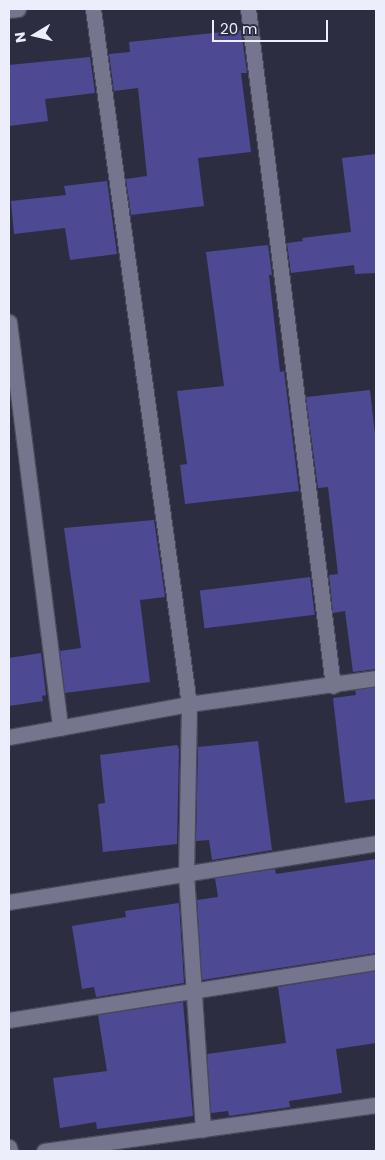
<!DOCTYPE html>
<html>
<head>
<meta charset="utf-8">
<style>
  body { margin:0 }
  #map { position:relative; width:385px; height:1160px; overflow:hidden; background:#2d2d42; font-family:Poppins,sans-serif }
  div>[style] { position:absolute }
  .building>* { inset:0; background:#4e4993; transform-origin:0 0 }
  .roads { filter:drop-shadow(1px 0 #4a495b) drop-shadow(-1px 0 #4a495b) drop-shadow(0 1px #4a495b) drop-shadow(0 -1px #4a495b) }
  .minor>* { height:15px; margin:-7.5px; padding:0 7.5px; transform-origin:7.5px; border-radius:7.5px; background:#75768e }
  span { translate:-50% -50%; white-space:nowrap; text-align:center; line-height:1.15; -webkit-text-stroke:4px #2d2d42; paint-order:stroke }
  .frame { position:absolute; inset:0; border:10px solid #edeefb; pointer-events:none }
  .north { position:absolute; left:10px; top:10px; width:50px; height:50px; -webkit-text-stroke:4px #2d2d42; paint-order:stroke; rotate:261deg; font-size:14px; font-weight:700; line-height:20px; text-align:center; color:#edeefb }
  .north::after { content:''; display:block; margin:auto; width:18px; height:22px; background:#edeefb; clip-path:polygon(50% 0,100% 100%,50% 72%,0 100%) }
  .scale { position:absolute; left:212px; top:20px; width:116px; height:22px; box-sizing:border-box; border:2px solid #edeefb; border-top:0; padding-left:6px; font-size:15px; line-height:18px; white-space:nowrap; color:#edeefb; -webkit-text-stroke:4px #2d2d42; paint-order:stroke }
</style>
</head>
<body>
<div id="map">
  <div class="building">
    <div style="clip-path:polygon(241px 30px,247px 73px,241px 73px,251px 152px,198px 158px,204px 206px,131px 215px,126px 179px,147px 176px,138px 88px,114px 91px,109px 54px,130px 52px,129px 42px)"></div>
    <div style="clip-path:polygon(90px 57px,95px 93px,45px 99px,48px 121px,9px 126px,9px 65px)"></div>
    <div style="clip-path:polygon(376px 154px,376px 273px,355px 274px,354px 265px,291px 273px,287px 243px,303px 241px,302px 238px,351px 232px,342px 158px)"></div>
    <div style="clip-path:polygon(107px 181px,117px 254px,70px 260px,65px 228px,14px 234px,11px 201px,66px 195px,64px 186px)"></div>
    <div style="clip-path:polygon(268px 245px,272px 275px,269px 275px,280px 372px,284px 371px,299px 491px,185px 504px,180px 465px,187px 464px,177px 391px,224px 386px,206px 252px)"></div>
    <div style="clip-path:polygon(370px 390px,376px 443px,376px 669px,353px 672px,345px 611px,333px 613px,329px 575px,338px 574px,328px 487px,318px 488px,306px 397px)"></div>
    <div style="clip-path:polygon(154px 520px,165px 597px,140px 600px,150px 682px,65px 693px,60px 651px,81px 648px,64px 528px)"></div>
    <div style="left:310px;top:577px;width:38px;height:111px;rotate:83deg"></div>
    <div style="clip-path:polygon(41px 653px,46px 695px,42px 696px,43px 701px,9px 706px,9px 658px)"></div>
    <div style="clip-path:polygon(376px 687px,376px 799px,345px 803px,333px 698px,356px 695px,355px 690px)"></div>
    <div style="clip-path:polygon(258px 741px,272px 850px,212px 860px,209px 840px,196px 841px,198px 747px)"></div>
    <div style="clip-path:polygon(177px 745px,179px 749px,177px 844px,103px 852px,98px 804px,105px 803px,100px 755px)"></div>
    <div style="clip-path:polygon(376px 859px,376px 953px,202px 980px,197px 900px,218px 897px,215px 878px,275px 869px,276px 874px)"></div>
    <div style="clip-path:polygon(179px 903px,184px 983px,96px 997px,94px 987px,82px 989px,72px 926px,126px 917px,125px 911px)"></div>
    <div style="clip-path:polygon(376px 971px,376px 1043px,336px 1049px,342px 1093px,289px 1101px,290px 1107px,229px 1116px,228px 1111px,211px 1113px,207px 1054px,286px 1043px,278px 987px)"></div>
    <div style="clip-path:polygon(183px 1002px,193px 1116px,97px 1129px,96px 1122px,60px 1128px,53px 1078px,107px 1071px,98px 1015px)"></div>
  </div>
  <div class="roads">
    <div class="minor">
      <div style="left:93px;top:9px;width:702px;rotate:82.14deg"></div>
      <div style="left:189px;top:704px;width:170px;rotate:91deg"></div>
      <div style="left:186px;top:874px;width:256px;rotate:86.2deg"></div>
      <div style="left:248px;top:9px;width:682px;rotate:82.84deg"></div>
      <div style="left:9px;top:10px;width:9px;rotate:-6deg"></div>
      <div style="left:9px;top:322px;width:409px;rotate:82.8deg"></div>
      <div style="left:9px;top:737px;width:183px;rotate:-10.4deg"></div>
      <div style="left:189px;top:704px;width:189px;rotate:-7.9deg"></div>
      <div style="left:9px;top:902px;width:372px;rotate:-9.1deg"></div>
      <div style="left:9px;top:1020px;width:372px;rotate:-9deg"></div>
      <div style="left:9px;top:1147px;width:4px;rotate:76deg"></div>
      <div style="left:44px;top:1151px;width:335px;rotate:-7.9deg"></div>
    </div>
  </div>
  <div class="frame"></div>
  <div class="north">N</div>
  <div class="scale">20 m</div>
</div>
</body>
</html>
